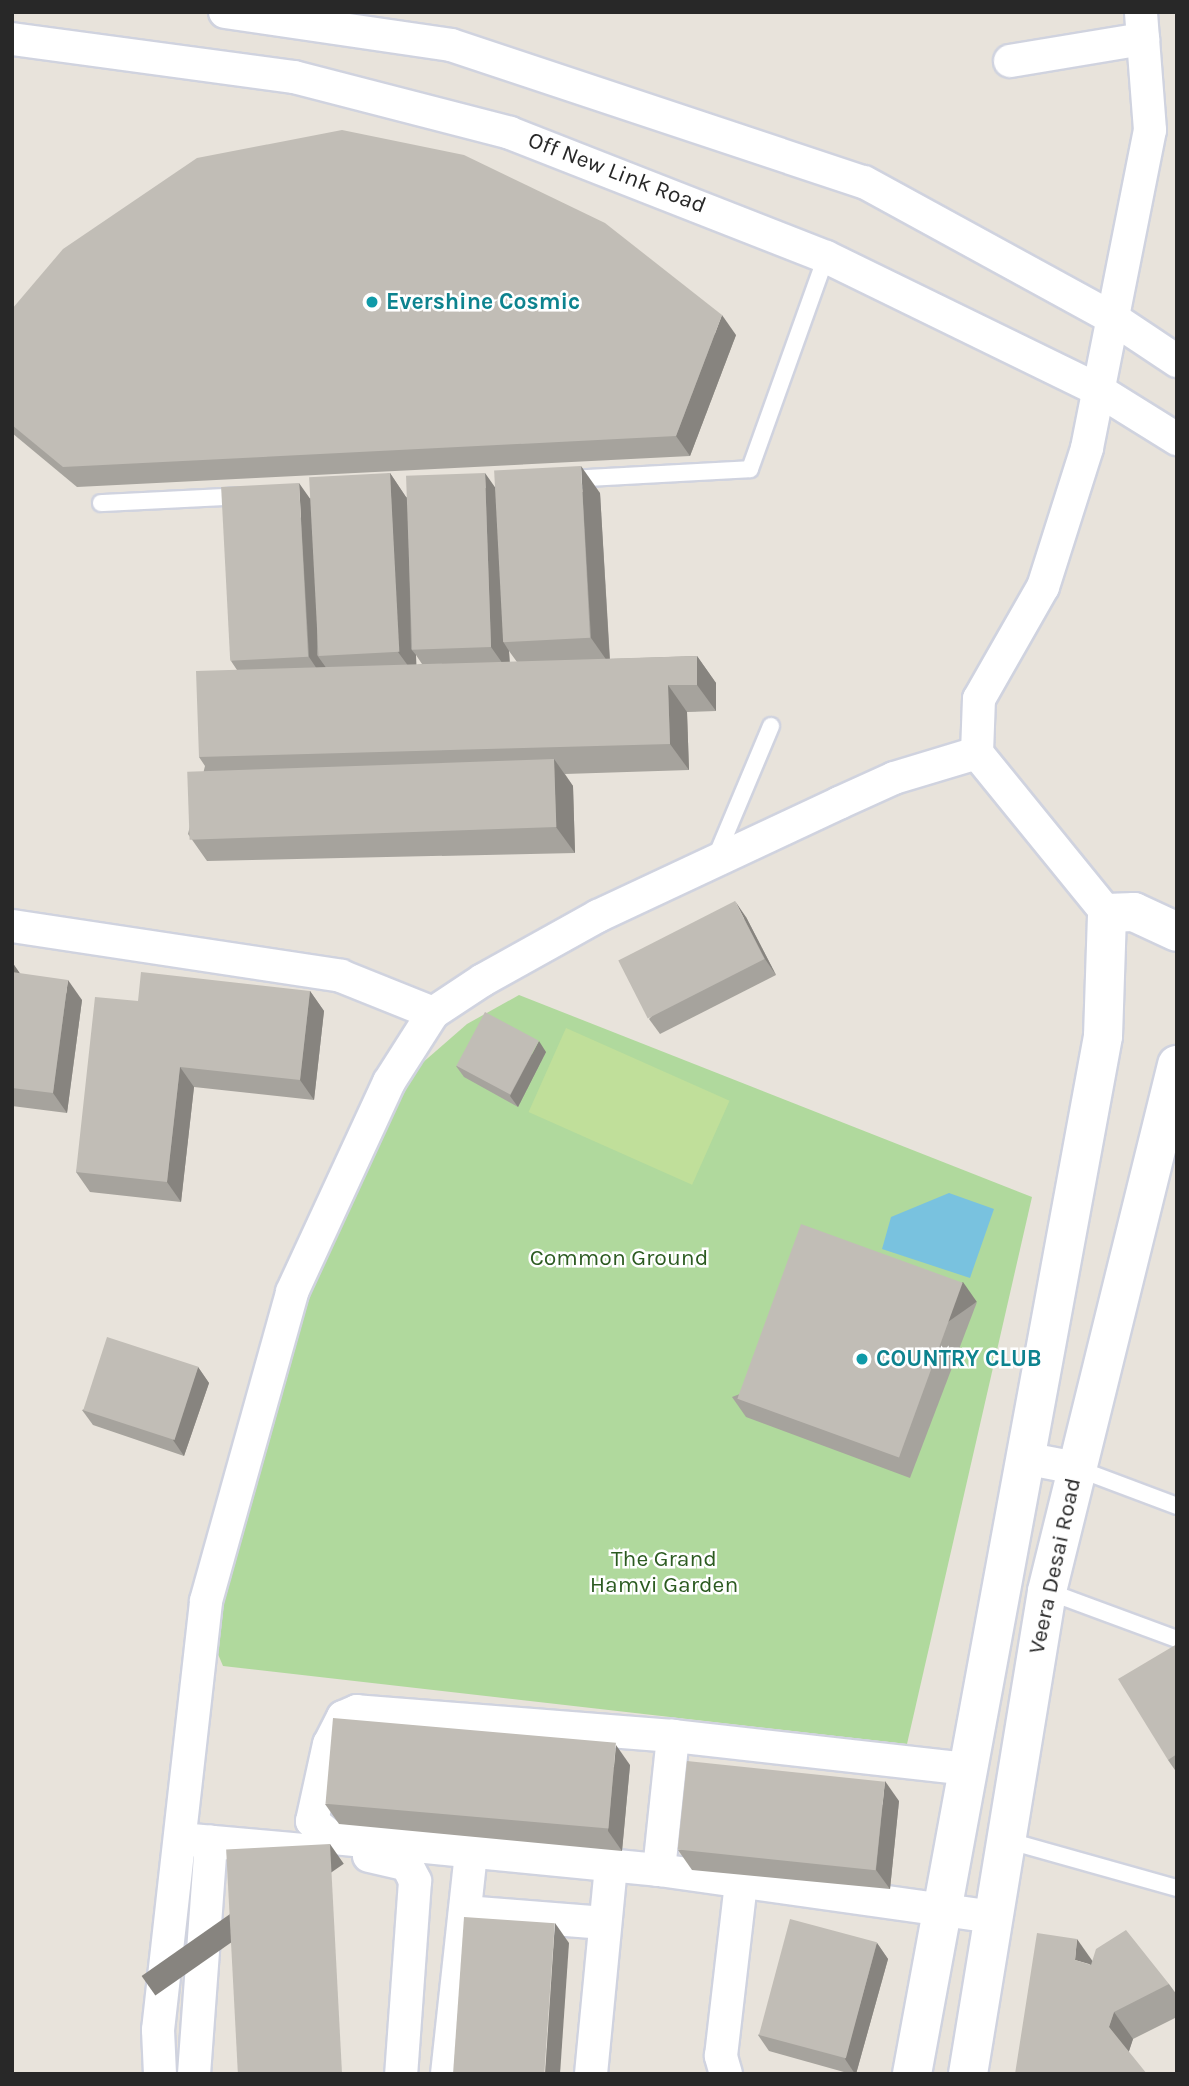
<!DOCTYPE html>
<html>
<head>
<meta charset="utf-8">
<style>
  body { margin:0 }
  #map { position:relative; width:1189px; height:2086px; overflow:hidden; background:#e8e3db; font-family:Karla,sans-serif }
  div>[style] { position:absolute }
  .green>* { inset:0; background:#b0d99d }
  .pitch>* { inset:0; background:#c0df9a; transform-origin:0 0 }
  .water>* { inset:0; background:#79c2df }
  .roads { filter:drop-shadow(2px 0 #d0d3df) drop-shadow(-2px 0 #d0d3df) drop-shadow(0 2px #d0d3df) drop-shadow(0 -2px #d0d3df) }
  .lane>* { height:16px; margin:-8px; padding:0 8px; transform-origin:8px; border-radius:8px; background:#fff }
  .street>* { height:32px; margin:-16px; padding:0 16px; transform-origin:16px; border-radius:16px; background:#fff }
  .secondary>* { height:38px; margin:-19px; padding:0 19px; transform-origin:19px; border-radius:19px; background:#fff }
  .wall>* { inset:0; background:#a6a39d }
  .shaded-wall>* { inset:0; background:#87847f; transform-origin:0 0 }
  .building>* { inset:0; background:#c1bdb6; transform-origin:0 0 }
  .dots>* { width:19px; height:19px; translate:-50% -50%; box-sizing:border-box; border:4px solid #fff; border-radius:50% }
  span { translate:-50% -50%; white-space:nowrap; text-align:center; line-height:1.15; -webkit-text-stroke:5px #fff; paint-order:stroke }
  .street-label { font-size:23px; color:#282828 }
  .culture-label { font-size:23px; color:#0d838f; font-weight:700 }
  .left { translate:0 -50%; text-align:left }
  .park-label { font-size:23px; color:#2c5b21 }
  .frame { position:absolute; inset:0; border:14px solid #282828; pointer-events:none }
</style>
</head>
<body>
<div id="map">
  <div class="green">
    <div style="clip-path:polygon(519px 995px,1032px 1197px,907px 1744px,223px 1666px,215px 1647px,214px 1605px,301px 1298px,397px 1085px,467px 1024px)"></div>
  </div>
  <div class="pitch">
    <div style="left:566px;top:1028px;width:179px;height:92px;rotate:24deg"></div>
  </div>
  <div class="water">
    <div style="clip-path:polygon(949px 1193px,994px 1209px,970px 1278px,882px 1249px,891px 1217px)"></div>
  </div>
  <div class="roads">
    <div class="lane">
      <div style="left:568px;top:479px;width:182px;rotate:-3.1deg"></div>
      <div style="left:750px;top:469px;width:225px;rotate:-70.3deg"></div>
      <div style="left:101px;top:503px;width:141px;rotate:-2.8deg"></div>
      <div style="left:716px;top:857px;width:142px;rotate:-67.2deg"></div>
      <div style="left:1076px;top:1468px;width:108px;rotate:20.6deg"></div>
      <div style="left:1047px;top:1591px;width:139px;rotate:20.3deg"></div>
      <div style="left:1006px;top:1840px;width:178px;rotate:15.7deg"></div>
    </div>
    <div class="street">
      <div style="left:225px;top:12px;width:228px;rotate:8.3deg"></div>
      <div style="left:451px;top:45px;width:435px;rotate:18.4deg"></div>
      <div style="left:864px;top:182px;width:285px;rotate:28.7deg"></div>
      <div style="left:1114px;top:319px;width:76px;rotate:33.7deg"></div>
      <div style="left:12px;top:39px;width:285px;rotate:7.7deg"></div>
      <div style="left:294px;top:77px;width:223px;rotate:14.5deg"></div>
      <div style="left:510px;top:133px;width:339px;rotate:21.4deg"></div>
      <div style="left:826px;top:257px;width:299px;rotate:26deg"></div>
      <div style="left:1095px;top:388px;width:97px;rotate:31.9deg"></div>
      <div style="left:1010px;top:61px;width:135px;rotate:-9.4deg"></div>
      <div style="left:1107px;top:913px;width:206px;rotate:-129.1deg"></div>
      <div style="left:977px;top:753px;width:54px;rotate:-87.9deg"></div>
      <div style="left:979px;top:699px;width:129px;rotate:-60.3deg"></div>
      <div style="left:1043px;top:587px;width:146px;rotate:-72.4deg"></div>
      <div style="left:1087px;top:448px;width:324px;rotate:-78.8deg"></div>
      <div style="left:1150px;top:130px;width:118px;rotate:-94.4deg"></div>
      <div style="left:12px;top:926px;width:333px;rotate:8.6deg"></div>
      <div style="left:341px;top:976px;width:99px;rotate:21.9deg"></div>
      <div style="left:1024px;top:1458px;width:53px;rotate:10.9deg"></div>
      <div style="left:673px;top:1736px;width:295px;rotate:6.4deg"></div>
      <div style="left:180px;top:1839px;width:135px;rotate:5.1deg"></div>
      <div style="left:369px;top:1856px;width:39px;rotate:13deg"></div>
      <div style="left:407px;top:1865px;width:18px;rotate:63deg"></div>
      <div style="left:415px;top:1881px;width:194px;rotate:94.1deg"></div>
      <div style="left:659px;top:1870px;width:135px;rotate:-84deg"></div>
      <div style="left:673px;top:1736px;width:317px;rotate:-175.5deg"></div>
      <div style="left:357px;top:1711px;width:15px;rotate:157deg"></div>
      <div style="left:343px;top:1717px;width:30px;rotate:117deg"></div>
      <div style="left:329px;top:1744px;width:79px;rotate:102.4deg"></div>
      <div style="left:312px;top:1821px;width:26px;rotate:40deg"></div>
      <div style="left:332px;top:1838px;width:329px;rotate:5.6deg"></div>
      <div style="left:659px;top:1870px;width:337px;rotate:8deg"></div>
      <div style="left:465px;top:1912px;width:140px;rotate:4.5deg"></div>
      <div style="left:160px;top:2074px;width:44px;rotate:-92.6deg"></div>
      <div style="left:158px;top:2030px;width:432px;rotate:-83.6deg"></div>
      <div style="left:206px;top:1601px;width:321px;rotate:-74.4deg"></div>
      <div style="left:292px;top:1292px;width:231px;rotate:-65.2deg"></div>
      <div style="left:389px;top:1082px;width:82px;rotate:-57.5deg"></div>
      <div style="left:433px;top:1013px;width:60px;rotate:-33.4deg"></div>
      <div style="left:483px;top:980px;width:132px;rotate:-29.1deg"></div>
      <div style="left:598px;top:916px;width:266px;rotate:-25.1deg"></div>
      <div style="left:839px;top:803px;width:60px;rotate:-24.4deg"></div>
      <div style="left:894px;top:778px;width:87px;rotate:-16.8deg"></div>
      <div style="left:194px;top:2074px;width:233px;rotate:-85.8deg"></div>
      <div style="left:447px;top:2074px;width:223px;rotate:-83.8deg"></div>
      <div style="left:591px;top:2074px;width:210px;rotate:-84.5deg"></div>
      <div style="left:726px;top:2074px;width:19px;rotate:-106deg"></div>
      <div style="left:721px;top:2056px;width:175px;rotate:-83.4deg"></div>
    </div>
    <div class="secondary">
      <div style="left:912px;top:2074px;width:1055px;rotate:-79.57deg"></div>
      <div style="left:1103px;top:1036px;width:123px;rotate:-88.1deg"></div>
      <div style="left:1107px;top:913px;width:27px;rotate:-2deg"></div>
      <div style="left:1134px;top:912px;width:47px;rotate:24.9deg"></div>
      <div style="left:968px;top:2074px;width:489px;rotate:-80.7deg"></div>
      <div style="left:1047px;top:1591px;width:542px;rotate:-76.12deg"></div>
    </div>
  </div>
  <div class="wall">
    <div style="clip-path:polygon(12px 309px,736px 335px,690px 456px,77px 487px,12px 433px)"></div>
    <div style="clip-path:polygon(evenodd,390px 473px,406px 497px,495px 487px,600px 493px,610px 659px,697px 656px,716px 683px,716px 711px,687px 712px,689px 770px,565px 774px,573px 786px,575px 853px,207px 861px,188px 834px,205px 766px,199px 757px,237px 670px,231px 661px,310px 498px,390px 473px,509px 651px,517px 662px,510px 662px,509px 651px,390px 473px,416px 655px,422px 664px,416px 665px,416px 655px)"></div>
    <div style="clip-path:polygon(746px 917px,776px 975px,660px 1034px,649px 1019px)"></div>
    <div style="clip-path:polygon(12px 962px,20px 974px,82px 1000px,67px 1113px,12px 1106px)"></div>
    <div style="clip-path:polygon(310px 991px,324px 1011px,314px 1100px,194px 1087px,181px 1202px,90px 1192px,76px 1172px,138px 1001px)"></div>
    <div style="clip-path:polygon(546px 1052px,518px 1107px,464px 1077px,456px 1066px)"></div>
    <div style="clip-path:polygon(977px 1302px,910px 1478px,746px 1417px,732px 1397px)"></div>
    <div style="clip-path:polygon(198px 1367px,209px 1383px,184px 1456px,93px 1425px,82px 1410px)"></div>
    <div style="clip-path:polygon(1177px 1644px,1177px 1773px,1168px 1760px)"></div>
    <div style="clip-path:polygon(630px 1765px,622px 1851px,339px 1824px,325px 1804px)"></div>
    <div style="clip-path:polygon(899px 1801px,890px 1889px,692px 1870px,678px 1850px)"></div>
    <div style="clip-path:polygon(877px 1943px,888px 1959px,856px 2074px,851px 2074px,769px 2051px,758px 2035px)"></div>
    <div style="clip-path:polygon(1092px 1961px,1169px 1984px,1177px 1995px,1177px 2017px,1133px 2039px,1129px 2051px,1015px 2074px)"></div>
  </div>
  <div class="shaded-wall">
    <div style="clip-path:polygon(722px 315px,736px 335px,690px 456px,676px 436px)"></div>
    <div style="clip-path:polygon(581px 466px,600px 493px,610px 665px,591px 638px)"></div>
    <div style="clip-path:polygon(390px 473px,408px 500px,411px 649px,416px 655px,417px 678px,398px 652px)"></div>
    <div style="clip-path:polygon(485px 473px,504px 500px,504px 643px,509px 651px,510px 674px,491px 647px)"></div>
    <div style="clip-path:polygon(299px 483px,318px 510px,317px 655px,327px 669px,327px 684px,309px 657px)"></div>
    <div style="clip-path:polygon(697px 656px,716px 683px,716px 711px,697px 685px)"></div>
    <div style="clip-path:polygon(668px 685px,687px 712px,689px 770px,670px 744px)"></div>
    <div style="clip-path:polygon(554px 759px,573px 786px,575px 853px,556px 827px)"></div>
    <div style="clip-path:polygon(735px 901px,746px 917px,776px 975px,765px 959px)"></div>
    <div style="clip-path:polygon(12px 962px,26px 982px,12px 975px)"></div>
    <div style="clip-path:polygon(68px 980px,82px 1000px,67px 1113px,53px 1093px)"></div>
    <div style="clip-path:polygon(310px 991px,324px 1011px,314px 1100px,300px 1080px)"></div>
    <div style="clip-path:polygon(539px 1041px,546px 1052px,518px 1107px,510px 1096px)"></div>
    <div style="clip-path:polygon(180px 1067px,194px 1087px,181px 1202px,167px 1182px)"></div>
    <div style="left:963px;top:1282px;width:24px;height:188px;rotate:55deg"></div>
    <div style="clip-path:polygon(198px 1367px,209px 1383px,184px 1456px,173px 1440px)"></div>
    <div style="clip-path:polygon(616px 1745px,630px 1765px,622px 1851px,608px 1831px)"></div>
    <div style="clip-path:polygon(885px 1781px,899px 1801px,890px 1889px,876px 1870px)"></div>
    <div style="left:330px;top:1844px;width:24px;height:230px;rotate:55deg"></div>
    <div style="clip-path:polygon(555px 1923px,569px 1943px,560px 2074px,545px 2074px)"></div>
    <div style="clip-path:polygon(1077px 1939px,1096px 1966px,1075px 1960px)"></div>
    <div style="clip-path:polygon(877px 1943px,888px 1959px,856px 2074px,855px 2074px,845px 2059px)"></div>
    <div style="clip-path:polygon(1114px 2012px,1133px 2039px,1128px 2054px,1109px 2027px)"></div>
  </div>
  <div class="building">
    <div style="clip-path:polygon(342px 130px,464px 155px,605px 223px,722px 315px,676px 436px,63px 467px,12px 425px,12px 309px,63px 249px,197px 158px)"></div>
    <div style="left:581px;top:466px;width:172px;height:87px;rotate:87deg"></div>
    <div style="left:390px;top:473px;width:179px;height:81px;rotate:87deg"></div>
    <div style="left:485px;top:473px;width:174px;height:79px;rotate:88deg"></div>
    <div style="left:299px;top:483px;width:174px;height:78px;rotate:87deg"></div>
    <div style="clip-path:polygon(697px 656px,697px 685px,668px 685px,670px 744px,199px 757px,196px 671px)"></div>
    <div style="left:554px;top:759px;width:68px;height:367px;rotate:88deg"></div>
    <div style="left:735px;top:901px;width:65px;height:131px;rotate:63deg"></div>
    <div style="clip-path:polygon(12px 972px,68px 980px,53px 1093px,12px 1088px)"></div>
    <div style="clip-path:polygon(141px 972px,310px 991px,300px 1080px,180px 1067px,167px 1182px,76px 1172px,95px 997px,138px 1001px)"></div>
    <div style="left:485px;top:1012px;width:61px;height:61px;rotate:28deg"></div>
    <div style="left:801px;top:1224px;width:172px;height:186px;rotate:20deg"></div>
    <div style="left:107px;top:1337px;width:96px;height:77px;rotate:18deg"></div>
    <div style="clip-path:polygon(1177px 1644px,1177px 1754px,1168px 1760px,1118px 1679px)"></div>
    <div style="left:333px;top:1718px;width:284px;height:86px;rotate:5deg"></div>
    <div style="left:687px;top:1761px;width:199px;height:89px;rotate:6deg"></div>
    <div style="left:330px;top:1844px;width:230px;height:104px;rotate:87deg"></div>
    <div style="left:464px;top:1917px;width:91px;height:157px;rotate:4deg"></div>
    <div style="left:790px;top:1919px;width:90px;height:120px;rotate:15deg"></div>
    <div style="clip-path:polygon(1126px 1930px,1169px 1984px,1114px 2012px,1109px 2027px,1147px 2074px,1015px 2074px,1037px 1933px,1077px 1939px,1075px 1960px,1091px 1965px,1096px 1949px)"></div>
  </div>
  <div class="dots">
    <div style="left:372px;top:302px;background:#0f9aa8"></div>
    <div style="left:862px;top:1359px;background:#0f9aa8"></div>
  </div>
  <div class="street-label">
    <span style="left:617px;top:173px;rotate:21deg">Off New Link Road</span>
    <span style="left:1055px;top:1566px;rotate:-78deg">Veera Desai Road</span>
  </div>
  <div class="culture-label">
    <span class="left" style="left:386px;top:302px">Evershine Cosmic</span>
    <span class="left" style="left:876px;top:1359px">COUNTRY CLUB</span>
  </div>
  <div class="park-label">
    <span style="left:619px;top:1258px">Common Ground</span>
    <span style="left:664px;top:1572px">The Grand<br>Hamvi Garden</span>
  </div>
  <div class="frame"></div>
</div>
</body>
</html>
